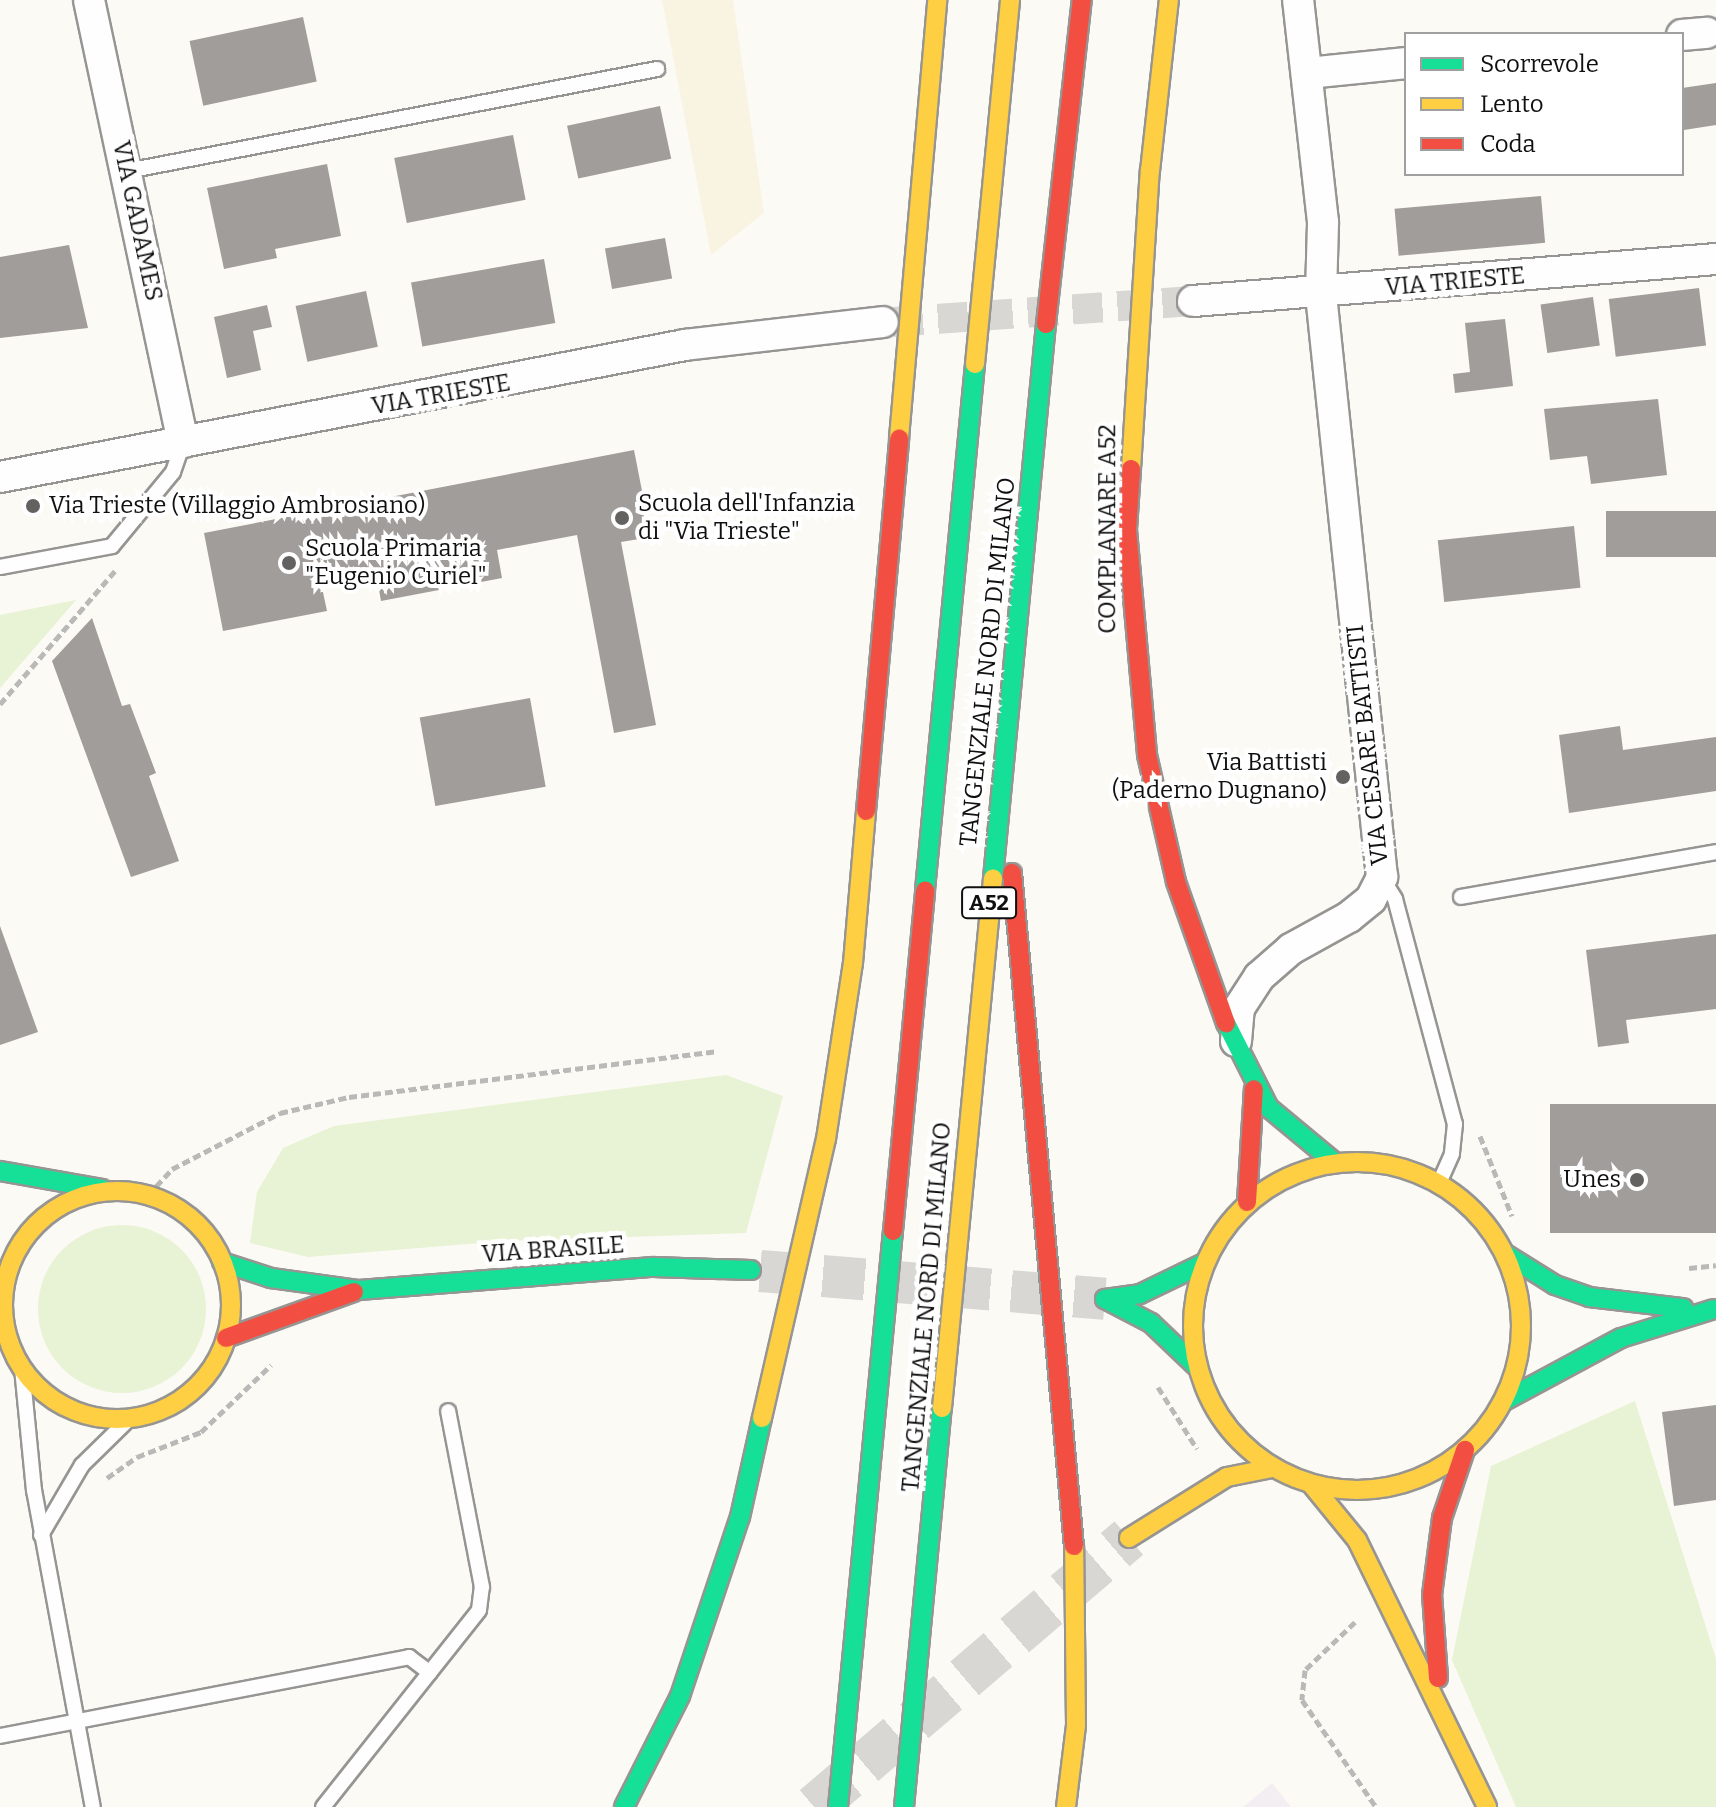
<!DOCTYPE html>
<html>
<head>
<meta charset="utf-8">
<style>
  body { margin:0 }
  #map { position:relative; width:1716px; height:1807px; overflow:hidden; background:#fcfaf5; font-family:Bitter,serif }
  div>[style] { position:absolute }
  .industrial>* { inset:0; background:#f3eef1 }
  .farmland>* { inset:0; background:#f9f4e1 }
  .green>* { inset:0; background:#e8f2d4 }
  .round { border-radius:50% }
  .building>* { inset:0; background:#a09d9a; transform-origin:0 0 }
  .street-tunnel>* { height:30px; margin-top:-15px; transform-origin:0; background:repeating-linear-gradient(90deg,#d9d7d3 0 30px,transparent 0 45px) }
  .secondary-tunnel>* { height:42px; margin-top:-21px; transform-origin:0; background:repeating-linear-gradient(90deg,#d9d7d3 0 42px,transparent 0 63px) }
  .highway-tunnel>* { height:44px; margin-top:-22px; transform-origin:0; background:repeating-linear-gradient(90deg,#d9d7d3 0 44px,transparent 0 66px) }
  .path>* { height:5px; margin-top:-2.5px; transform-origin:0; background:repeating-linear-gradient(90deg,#b9b9b8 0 8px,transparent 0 12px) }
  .roads { filter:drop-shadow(2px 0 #969593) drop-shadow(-2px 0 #969593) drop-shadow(0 2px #969593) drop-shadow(0 -2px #969593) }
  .lane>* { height:14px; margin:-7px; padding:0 7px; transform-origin:7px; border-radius:7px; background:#fffefe }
  .street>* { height:30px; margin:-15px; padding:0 15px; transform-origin:15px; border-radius:15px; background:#fffefe }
  .fast>* { height:18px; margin:-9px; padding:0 9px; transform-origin:9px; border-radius:9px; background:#16e098 }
  .slow>* { height:18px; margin:-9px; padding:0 9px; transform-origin:9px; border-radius:9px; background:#ffcf43 }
  .slow>.ring { margin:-9px; padding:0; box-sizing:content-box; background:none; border:18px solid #ffcf43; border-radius:50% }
  .jam>* { height:18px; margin:-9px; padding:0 9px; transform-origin:9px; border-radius:9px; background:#f24e42 }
  .dots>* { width:22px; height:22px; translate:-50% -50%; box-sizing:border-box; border:4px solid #fff; border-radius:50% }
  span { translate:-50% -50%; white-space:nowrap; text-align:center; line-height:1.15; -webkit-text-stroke:8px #fff; paint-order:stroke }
  .shield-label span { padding:2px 6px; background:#fff; border:2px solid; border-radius:6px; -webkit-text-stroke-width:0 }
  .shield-label { font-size:22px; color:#101010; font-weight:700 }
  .street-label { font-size:24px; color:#101010 }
  .poi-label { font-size:24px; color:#101010 }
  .left { translate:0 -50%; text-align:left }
  .right { translate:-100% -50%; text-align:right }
  .legend { position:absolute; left:1404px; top:32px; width:280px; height:144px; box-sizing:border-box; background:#fff; border:2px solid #9f9f9f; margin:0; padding:10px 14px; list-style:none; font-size:24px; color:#101010 }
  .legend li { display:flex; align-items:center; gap:16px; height:40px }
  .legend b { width:40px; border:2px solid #9f9f9f }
</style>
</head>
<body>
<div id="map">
  <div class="industrial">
    <div style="clip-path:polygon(1272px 1783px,1291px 1807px,1243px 1807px)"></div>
  </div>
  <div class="farmland">
    <div style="clip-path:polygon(662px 0,733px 0,764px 213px,711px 255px)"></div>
  </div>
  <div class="green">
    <div style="clip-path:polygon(76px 600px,0 688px,0 615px)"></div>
    <div style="clip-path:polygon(726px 1075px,783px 1096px,746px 1233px,505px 1241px,308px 1257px,250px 1243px,257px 1192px,283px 1148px,334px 1126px)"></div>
    <div class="round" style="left:38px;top:1225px;width:168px;height:168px"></div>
    <div style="clip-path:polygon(1635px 1401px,1716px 1659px,1716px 1807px,1516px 1807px,1452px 1660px,1491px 1466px)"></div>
  </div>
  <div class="building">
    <div style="left:303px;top:17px;width:66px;height:116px;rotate:78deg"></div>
    <div style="clip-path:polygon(1716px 83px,1716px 125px,1684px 130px,1682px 88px)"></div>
    <div style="left:660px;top:106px;width:54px;height:95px;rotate:78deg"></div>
    <div style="left:513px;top:135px;width:66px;height:121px;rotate:79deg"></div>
    <div style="clip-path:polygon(327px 164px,341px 236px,275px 249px,277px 258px,224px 269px,207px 188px)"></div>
    <div style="left:1541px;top:196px;width:47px;height:147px;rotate:85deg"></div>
    <div style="left:665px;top:238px;width:41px;height:61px;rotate:80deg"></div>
    <div style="clip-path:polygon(69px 245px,88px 328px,0 338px,0 257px)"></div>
    <div style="left:544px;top:259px;width:65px;height:135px;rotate:80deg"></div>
    <div style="left:1699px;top:288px;width:58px;height:91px;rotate:83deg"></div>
    <div style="left:366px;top:291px;width:57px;height:72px;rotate:78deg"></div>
    <div style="left:1593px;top:297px;width:49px;height:53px;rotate:82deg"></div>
    <div style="clip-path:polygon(267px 305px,272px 327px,253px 331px,261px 370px,227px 378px,214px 317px)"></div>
    <div style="clip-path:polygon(1505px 319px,1513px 386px,1455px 393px,1453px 374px,1470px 372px,1465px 323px)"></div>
    <div style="clip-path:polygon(1658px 399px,1667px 475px,1591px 484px,1587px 456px,1550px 460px,1544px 409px)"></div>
    <div style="clip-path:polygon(634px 450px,651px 537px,621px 542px,656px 725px,614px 733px,577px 535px,497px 550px,502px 578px,381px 601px,376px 573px,321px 583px,327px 611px,223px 631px,204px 533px)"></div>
    <div style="left:1716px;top:511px;width:46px;height:110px;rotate:90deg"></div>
    <div style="left:1574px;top:526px;width:62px;height:137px;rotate:84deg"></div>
    <div style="clip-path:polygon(92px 618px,122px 706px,130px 704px,156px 773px,149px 776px,179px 861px,131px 877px,52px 661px)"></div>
    <div style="left:530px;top:698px;width:90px;height:112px;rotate:80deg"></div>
    <div style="clip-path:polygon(1620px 726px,1623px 750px,1716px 737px,1716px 791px,1569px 813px,1559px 735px)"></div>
    <div style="clip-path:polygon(0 926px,38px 1032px,0 1045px)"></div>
    <div style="clip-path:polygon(1716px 934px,1716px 1009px,1626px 1020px,1629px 1043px,1598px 1047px,1586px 950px)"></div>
    <div style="left:1716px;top:1104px;width:129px;height:166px;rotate:90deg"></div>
    <div style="clip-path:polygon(1716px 1405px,1716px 1500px,1674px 1506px,1662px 1412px)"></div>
  </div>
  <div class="street-tunnel">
    <div style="left:893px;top:322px;width:301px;rotate:-4deg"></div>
  </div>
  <div class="secondary-tunnel">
    <div style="left:760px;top:1271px;width:346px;rotate:4.6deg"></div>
  </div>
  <div class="highway-tunnel">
    <div style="left:814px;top:1807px;width:414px;rotate:-40.5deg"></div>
  </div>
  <div class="path">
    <div style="left:0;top:704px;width:176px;rotate:-49.2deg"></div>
    <div style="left:1480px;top:1136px;width:86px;rotate:68.2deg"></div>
    <div style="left:148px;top:1195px;width:35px;rotate:-47deg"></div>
    <div style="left:172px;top:1169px;width:122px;rotate:-27.4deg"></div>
    <div style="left:280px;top:1113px;width:71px;rotate:-13.1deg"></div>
    <div style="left:349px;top:1097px;width:370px;rotate:-7.1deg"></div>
    <div style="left:1689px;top:1268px;width:27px;rotate:-6deg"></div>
    <div style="left:1158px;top:1387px;width:73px;rotate:57.8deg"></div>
    <div style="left:107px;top:1478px;width:37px;rotate:-35deg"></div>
    <div style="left:137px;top:1457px;width:69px;rotate:-21.3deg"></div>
    <div style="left:201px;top:1432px;width:97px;rotate:-43.7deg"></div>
    <div style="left:1355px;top:1622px;width:69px;rotate:136.2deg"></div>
    <div style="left:1305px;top:1670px;width:30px;rotate:96deg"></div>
    <div style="left:1302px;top:1700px;width:130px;rotate:55.3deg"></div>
  </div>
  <div class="roads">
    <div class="lane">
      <div style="left:127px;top:171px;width:540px;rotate:-10.89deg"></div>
      <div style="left:0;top:567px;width:114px;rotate:-10.6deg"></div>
      <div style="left:112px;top:546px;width:96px;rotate:-50.5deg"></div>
      <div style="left:173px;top:472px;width:31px;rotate:-71deg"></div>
      <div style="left:1382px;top:878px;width:25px;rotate:58deg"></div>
      <div style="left:1395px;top:899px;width:233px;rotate:75.1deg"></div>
      <div style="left:1455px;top:1124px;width:30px;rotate:96deg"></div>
      <div style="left:1452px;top:1154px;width:32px;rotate:114deg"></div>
      <div style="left:1461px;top:897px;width:259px;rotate:-10deg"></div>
      <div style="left:22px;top:1368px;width:123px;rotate:84.4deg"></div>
      <div style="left:34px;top:1490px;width:322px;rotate:79.5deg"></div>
      <div style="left:41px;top:1535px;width:81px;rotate:-59.6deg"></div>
      <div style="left:82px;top:1465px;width:67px;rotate:-44.4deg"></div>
      <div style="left:0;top:1736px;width:417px;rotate:-10.9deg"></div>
      <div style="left:409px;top:1657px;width:26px;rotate:37deg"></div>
      <div style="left:323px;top:1807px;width:251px;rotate:-51.6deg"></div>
      <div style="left:479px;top:1610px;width:23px;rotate:-83deg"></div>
      <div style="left:482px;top:1587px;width:179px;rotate:-100.9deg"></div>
    </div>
    <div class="street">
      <div style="left:89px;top:0;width:452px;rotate:78deg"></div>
      <div style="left:1682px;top:35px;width:25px;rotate:-5deg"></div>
      <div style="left:1308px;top:73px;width:99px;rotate:-5.8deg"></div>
      <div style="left:1193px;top:301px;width:525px;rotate:-4.59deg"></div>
      <div style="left:0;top:477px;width:698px;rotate:-10.91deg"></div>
      <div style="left:685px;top:345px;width:199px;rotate:-6.6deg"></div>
      <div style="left:1236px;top:1041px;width:33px;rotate:-85deg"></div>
      <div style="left:1239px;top:1008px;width:37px;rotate:-57deg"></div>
      <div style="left:1259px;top:977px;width:43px;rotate:-41.2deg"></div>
      <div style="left:1291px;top:949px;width:66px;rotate:-28.9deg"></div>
      <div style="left:1349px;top:917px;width:28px;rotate:-39deg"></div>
      <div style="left:1371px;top:899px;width:25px;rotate:-63deg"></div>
      <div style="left:1382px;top:877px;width:585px;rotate:-95.98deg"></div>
      <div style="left:1321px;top:295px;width:73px;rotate:-88.4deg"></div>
      <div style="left:1323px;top:222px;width:223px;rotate:-96.4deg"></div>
    </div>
    <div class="fast">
      <div style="left:993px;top:878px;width:557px;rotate:-84.54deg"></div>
      <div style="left:925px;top:890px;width:528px;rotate:-84.57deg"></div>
      <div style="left:1226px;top:1023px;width:95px;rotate:63.2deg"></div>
      <div style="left:1269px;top:1108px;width:85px;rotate:39.7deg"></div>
      <div style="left:0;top:1171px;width:104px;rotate:10deg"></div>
      <div style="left:1504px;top:1253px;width:60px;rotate:32.1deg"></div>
      <div style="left:1555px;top:1285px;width:36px;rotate:19deg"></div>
      <div style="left:1589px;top:1297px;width:95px;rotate:6.7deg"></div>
      <div style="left:222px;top:1262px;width:52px;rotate:18.1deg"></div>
      <div style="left:271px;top:1278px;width:89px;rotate:7.8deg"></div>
      <div style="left:359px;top:1290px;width:295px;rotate:-4.5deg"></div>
      <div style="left:653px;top:1267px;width:98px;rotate:1.8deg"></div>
      <div style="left:1105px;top:1299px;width:52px;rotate:27.6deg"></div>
      <div style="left:1151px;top:1323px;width:62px;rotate:43.7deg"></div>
      <div style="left:1105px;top:1299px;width:35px;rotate:-8deg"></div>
      <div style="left:1140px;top:1294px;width:71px;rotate:-25.8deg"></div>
      <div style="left:1502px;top:1402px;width:135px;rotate:-28.3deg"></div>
      <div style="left:1621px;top:1338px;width:97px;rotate:-17.3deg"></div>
      <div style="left:624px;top:1807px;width:124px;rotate:-63.2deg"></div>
      <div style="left:680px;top:1696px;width:189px;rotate:-71.5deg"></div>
      <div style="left:740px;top:1517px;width:101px;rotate:-77.5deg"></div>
      <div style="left:838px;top:1807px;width:579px;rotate:-84.55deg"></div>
      <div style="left:904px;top:1807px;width:401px;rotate:-84.6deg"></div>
    </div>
    <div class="slow">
      <div style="left:975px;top:364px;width:366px;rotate:-84.5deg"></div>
      <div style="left:899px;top:438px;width:440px;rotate:-85deg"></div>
      <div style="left:1131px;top:469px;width:299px;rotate:-86.4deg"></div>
      <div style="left:1150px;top:171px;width:172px;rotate:-83.7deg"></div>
      <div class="ring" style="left:1193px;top:1162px;width:310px;height:310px"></div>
      <div class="ring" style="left:3px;top:1191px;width:210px;height:210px"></div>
      <div style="left:942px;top:1408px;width:532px;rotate:-84.5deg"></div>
      <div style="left:762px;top:1418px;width:286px;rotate:-77.1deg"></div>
      <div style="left:826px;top:1139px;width:178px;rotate:-81.3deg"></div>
      <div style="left:853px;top:963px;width:153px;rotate:-85.1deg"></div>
      <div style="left:1312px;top:1485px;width:71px;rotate:50.7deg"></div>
      <div style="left:1357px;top:1540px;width:297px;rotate:64deg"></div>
      <div style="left:1129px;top:1538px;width:115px;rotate:-31.9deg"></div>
      <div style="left:1227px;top:1477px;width:46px;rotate:-11.3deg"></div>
      <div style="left:1066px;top:1807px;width:83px;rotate:-83deg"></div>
      <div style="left:1076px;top:1725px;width:179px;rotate:-90.6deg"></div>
    </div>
    <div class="jam">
      <div style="left:1046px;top:324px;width:326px;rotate:-83.7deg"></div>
      <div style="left:1131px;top:469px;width:61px;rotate:93.8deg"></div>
      <div style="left:1127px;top:530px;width:226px;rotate:84.9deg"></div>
      <div style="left:1147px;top:755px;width:130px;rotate:77.1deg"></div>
      <div style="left:1176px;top:882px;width:150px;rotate:70.5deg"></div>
      <div style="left:866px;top:811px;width:374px;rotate:-84.9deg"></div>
      <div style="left:1012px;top:873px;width:676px;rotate:84.74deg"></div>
      <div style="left:1247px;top:1202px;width:113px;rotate:-86.5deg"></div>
      <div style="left:893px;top:1231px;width:342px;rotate:-84.6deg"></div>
      <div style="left:226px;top:1338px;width:136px;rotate:-19.8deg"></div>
      <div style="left:1438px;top:1678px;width:83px;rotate:-94.1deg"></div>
      <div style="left:1432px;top:1595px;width:78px;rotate:-82.6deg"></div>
      <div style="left:1442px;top:1518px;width:72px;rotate:-71.3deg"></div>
    </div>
  </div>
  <div class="dots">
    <div style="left:33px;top:506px;background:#636260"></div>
    <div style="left:622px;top:518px;background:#636260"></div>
    <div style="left:289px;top:563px;background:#636260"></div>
    <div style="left:1343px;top:777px;background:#636260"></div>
    <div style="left:1637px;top:1180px;background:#636260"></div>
  </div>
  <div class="shield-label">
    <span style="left:989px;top:903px">A52</span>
  </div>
  <div class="street-label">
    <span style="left:137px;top:221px;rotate:78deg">VIA GADAMES</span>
    <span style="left:1455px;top:282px;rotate:-5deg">VIA TRIESTE</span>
    <span style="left:441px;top:395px;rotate:-10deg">VIA TRIESTE</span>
    <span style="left:1108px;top:529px;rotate:-90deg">COMPLANARE A52</span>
    <span style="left:988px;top:662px;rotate:-84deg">TANGENZIALE NORD DI MILANO</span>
    <span style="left:1368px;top:745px;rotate:-96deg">VIA CESARE BATTISTI</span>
    <span style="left:553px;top:1250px;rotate:-4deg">VIA BRASILE</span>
    <span style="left:927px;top:1307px;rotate:-85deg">TANGENZIALE NORD DI MILANO</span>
  </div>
  <div class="poi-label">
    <span class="left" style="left:638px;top:518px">Scuola dell'Infanzia<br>di "Via Trieste"</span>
    <span class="left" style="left:49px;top:506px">Via Trieste (Villaggio Ambrosiano)</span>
    <span class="left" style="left:305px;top:563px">Scuola Primaria<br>"Eugenio Curiel"</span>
    <span class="right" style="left:1327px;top:777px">Via Battisti<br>(Paderno Dugnano)</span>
    <span class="right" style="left:1621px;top:1180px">Unes</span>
  </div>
  <ul class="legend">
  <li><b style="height:10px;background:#16e098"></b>Scorrevole</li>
  <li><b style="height:10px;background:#ffcf43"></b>Lento</li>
  <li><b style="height:10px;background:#f24e42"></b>Coda</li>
  </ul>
</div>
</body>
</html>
